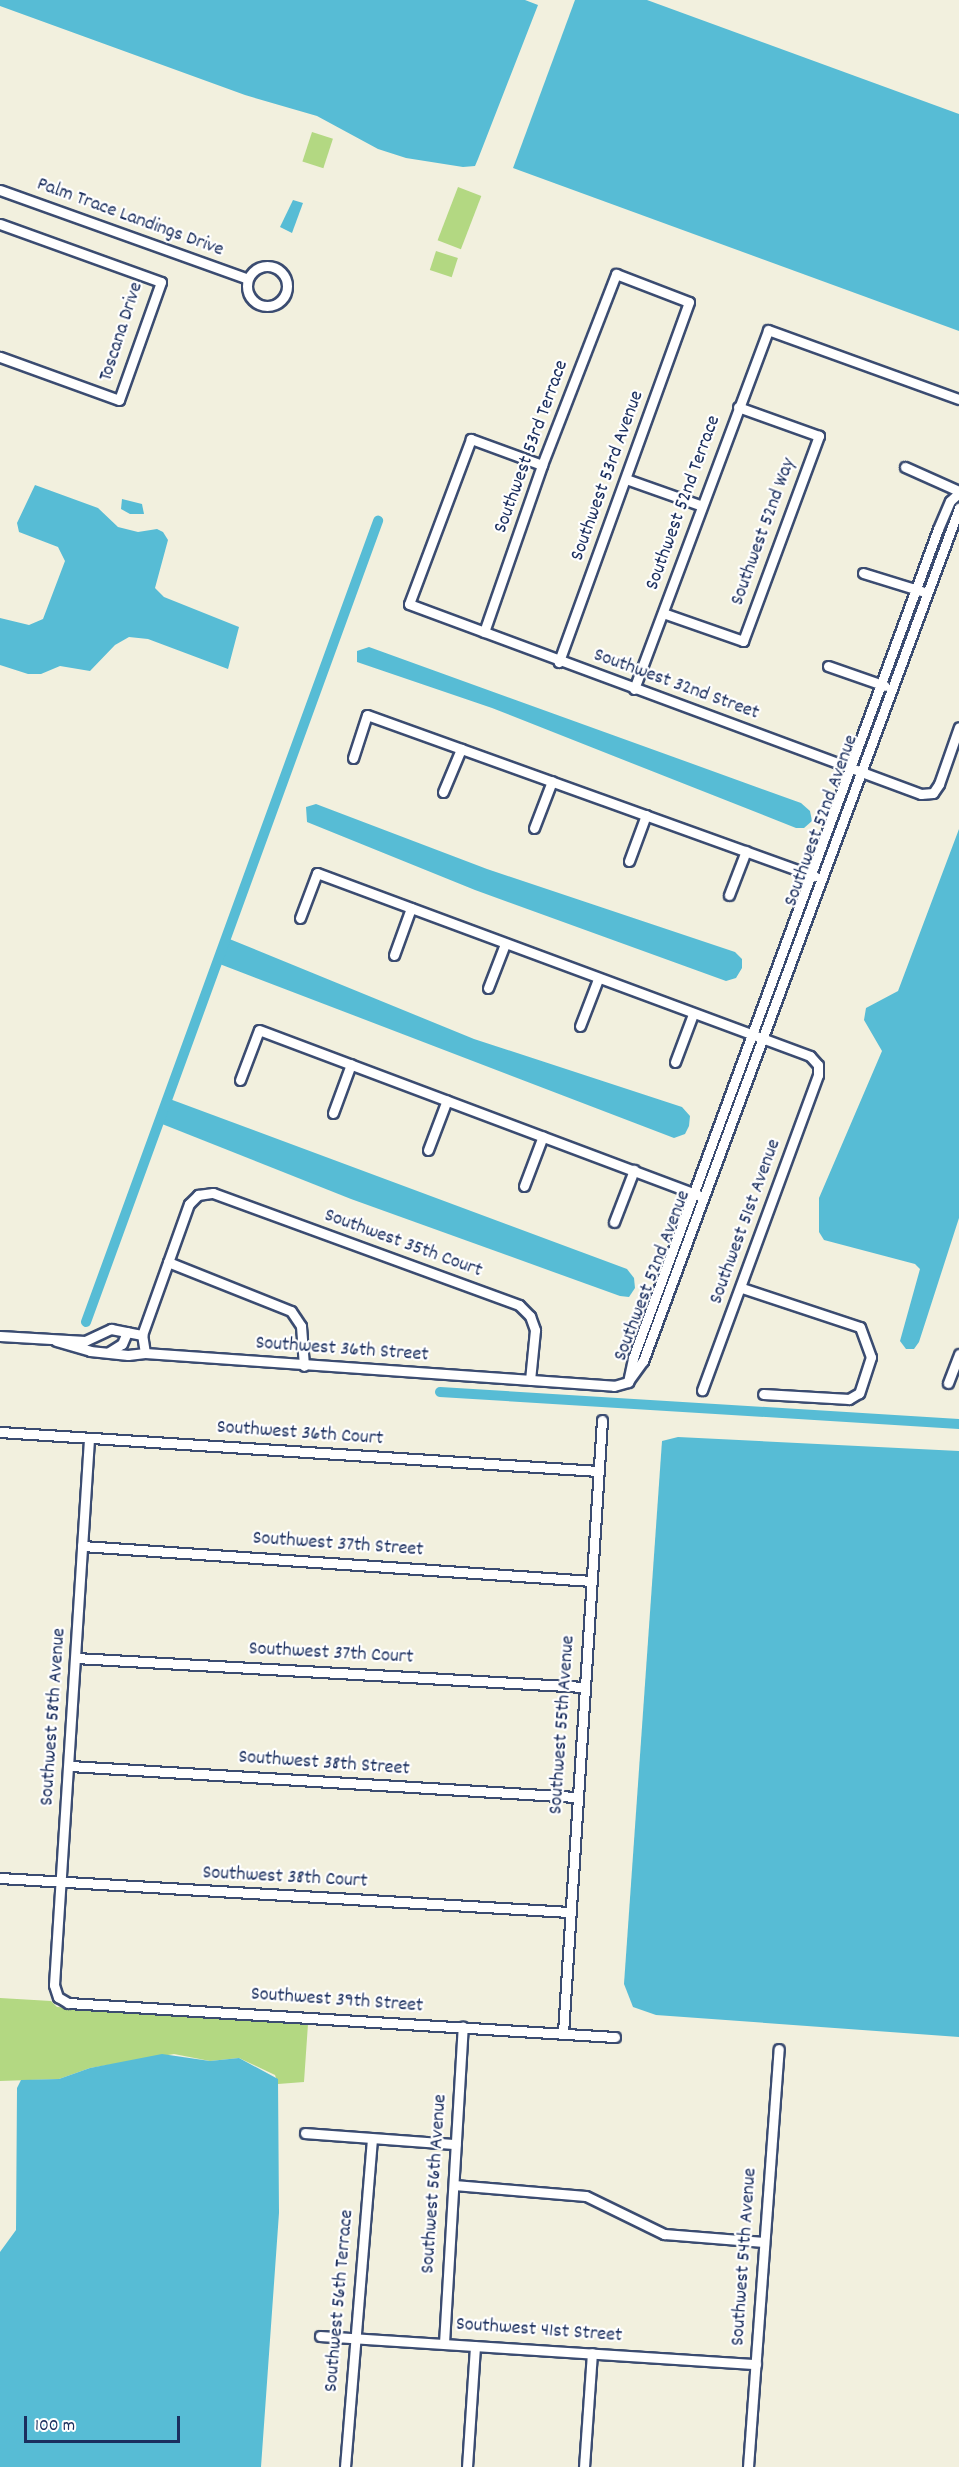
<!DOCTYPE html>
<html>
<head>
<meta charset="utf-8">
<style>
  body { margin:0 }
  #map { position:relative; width:959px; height:2467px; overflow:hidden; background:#f2f0de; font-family:Dekko,sans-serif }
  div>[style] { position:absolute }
  .green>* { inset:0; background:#b3d882; transform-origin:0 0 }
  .water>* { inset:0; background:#57bcd5 }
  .canal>* { height:10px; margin:-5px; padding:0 5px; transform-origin:5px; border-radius:5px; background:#57bcd5 }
  .roads { filter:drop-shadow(2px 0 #3b4c71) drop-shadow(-2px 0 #3b4c71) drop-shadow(0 2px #3b4c71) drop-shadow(0 -2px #3b4c71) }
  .street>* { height:9px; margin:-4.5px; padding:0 4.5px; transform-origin:4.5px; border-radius:4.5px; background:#fff }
  .street>.ring { margin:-4.5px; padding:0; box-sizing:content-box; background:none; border:9px solid #fff; border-radius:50% }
  span { translate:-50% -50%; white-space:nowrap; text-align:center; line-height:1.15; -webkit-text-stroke:4.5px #fff; paint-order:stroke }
  .street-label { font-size:20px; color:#1b2f5e }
  .scale { position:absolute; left:24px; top:2416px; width:156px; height:27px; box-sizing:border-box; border:3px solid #1b2f5e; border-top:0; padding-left:8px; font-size:18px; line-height:21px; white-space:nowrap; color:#1b2f5e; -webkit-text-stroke:4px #fff; paint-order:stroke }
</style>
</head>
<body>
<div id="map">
  <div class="green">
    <div style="left:312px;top:132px;width:22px;height:31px;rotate:18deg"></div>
    <div style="left:458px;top:187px;width:25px;height:57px;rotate:21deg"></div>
    <div style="left:436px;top:251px;width:23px;height:20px;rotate:18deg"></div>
    <div style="clip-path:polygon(0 1998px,51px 2001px,57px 2007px,308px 2024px,304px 2082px,278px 2084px,275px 2075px,239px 2058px,210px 2061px,174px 2054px,90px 2068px,59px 2079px,0 2081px)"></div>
  </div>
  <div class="water">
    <div style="clip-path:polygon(0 0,525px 0,538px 5px,478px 159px,475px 166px,463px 167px,406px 158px,378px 149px,317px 116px,245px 95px,0 6px)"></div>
    <div style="clip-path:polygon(575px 0,647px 0,959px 114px,959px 331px,513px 168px)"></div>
    <div style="clip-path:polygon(293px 200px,303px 203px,292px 233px,280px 227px)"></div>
    <div style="clip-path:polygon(35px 485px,98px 508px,118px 527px,138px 532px,157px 529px,163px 532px,168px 540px,155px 588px,164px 597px,239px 627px,228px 669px,148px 639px,129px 637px,115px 645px,90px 671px,60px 666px,41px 674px,28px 674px,0 665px,0 618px,29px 625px,43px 619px,65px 561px,58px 547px,19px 532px,17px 523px)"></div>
    <div style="clip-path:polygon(122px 499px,142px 504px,144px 514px,130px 514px,121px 509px)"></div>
    <div style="clip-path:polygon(369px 647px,801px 803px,810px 811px,812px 821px,804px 828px,796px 828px,492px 708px,357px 662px,357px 651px)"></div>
    <div style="clip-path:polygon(316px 804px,487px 869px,735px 952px,742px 959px,742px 968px,736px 978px,726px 981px,475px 890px,307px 822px,306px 807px)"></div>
    <div style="clip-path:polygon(959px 829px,959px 1218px,919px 1342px,914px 1349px,906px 1349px,900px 1341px,920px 1269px,915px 1264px,824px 1240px,819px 1232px,819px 1198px,882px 1051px,864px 1020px,866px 1008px,898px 991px)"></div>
    <div style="clip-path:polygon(227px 938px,474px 1039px,682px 1107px,690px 1116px,689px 1126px,685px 1134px,674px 1138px,217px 963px)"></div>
    <div style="clip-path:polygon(167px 1098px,627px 1269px,634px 1278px,635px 1288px,629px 1297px,620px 1296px,351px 1199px,157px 1122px)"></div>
    <div style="clip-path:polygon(678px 1437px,959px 1451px,959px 2037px,656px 2015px,633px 2007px,624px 1984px,662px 1441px)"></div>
    <div style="clip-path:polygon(162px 2054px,210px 2061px,239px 2058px,278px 2079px,279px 2213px,261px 2467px,0 2467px,0 2252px,16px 2230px,17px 2088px,21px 2080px,59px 2079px,90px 2068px)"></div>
  </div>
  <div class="canal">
    <div style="left:86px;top:1322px;width:853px;rotate:-69.97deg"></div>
    <div style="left:440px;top:1392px;width:520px;rotate:3.53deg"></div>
  </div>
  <div class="roads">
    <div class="street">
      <div style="left:0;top:190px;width:263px;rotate:19.7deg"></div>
      <div style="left:0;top:224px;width:171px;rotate:19.8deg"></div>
      <div style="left:161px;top:282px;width:125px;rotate:109.6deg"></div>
      <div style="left:119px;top:400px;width:127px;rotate:-160.1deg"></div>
      <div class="ring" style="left:247px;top:266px;width:31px;height:31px"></div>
      <div style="left:542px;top:465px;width:76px;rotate:-159.9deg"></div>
      <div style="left:471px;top:439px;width:176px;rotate:110.6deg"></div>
      <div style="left:409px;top:604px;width:546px;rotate:20.36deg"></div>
      <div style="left:921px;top:794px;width:12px;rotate:-5deg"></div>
      <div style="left:933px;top:793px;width:11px;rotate:-56deg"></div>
      <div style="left:939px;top:784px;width:60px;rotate:-70.7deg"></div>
      <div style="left:905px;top:467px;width:59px;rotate:24deg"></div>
      <div style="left:626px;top:479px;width:78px;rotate:19.4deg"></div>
      <div style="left:863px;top:573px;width:61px;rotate:17.2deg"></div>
      <div style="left:663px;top:613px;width:85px;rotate:19.3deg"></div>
      <div style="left:743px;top:641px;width:219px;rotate:-69.7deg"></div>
      <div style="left:819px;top:436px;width:86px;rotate:-160.3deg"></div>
      <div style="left:484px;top:632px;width:177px;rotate:-70.8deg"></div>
      <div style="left:542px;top:465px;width:205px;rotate:-68.8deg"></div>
      <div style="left:616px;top:274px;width:78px;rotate:21deg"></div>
      <div style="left:689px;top:302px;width:383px;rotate:109.9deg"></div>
      <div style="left:828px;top:666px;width:60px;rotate:19.3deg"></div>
      <div style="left:634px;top:689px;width:383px;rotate:-69.5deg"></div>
      <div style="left:768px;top:330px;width:203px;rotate:19.9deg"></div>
      <div style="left:353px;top:758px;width:45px;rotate:-72deg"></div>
      <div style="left:367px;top:715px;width:476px;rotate:19.8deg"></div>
      <div style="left:443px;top:792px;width:47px;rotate:-67.3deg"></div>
      <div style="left:534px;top:828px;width:50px;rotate:-69deg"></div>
      <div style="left:629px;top:861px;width:49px;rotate:-69.7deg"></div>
      <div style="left:729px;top:895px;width:47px;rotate:-68.9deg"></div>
      <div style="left:300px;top:918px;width:48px;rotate:-69.3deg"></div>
      <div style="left:317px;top:873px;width:526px;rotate:20.36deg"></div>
      <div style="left:810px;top:1056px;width:12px;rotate:48deg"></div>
      <div style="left:818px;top:1065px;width:10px;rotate:90deg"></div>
      <div style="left:818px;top:1075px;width:336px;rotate:110.2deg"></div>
      <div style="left:394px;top:955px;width:50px;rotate:-70.1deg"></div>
      <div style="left:488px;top:988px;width:47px;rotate:-68.9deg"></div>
      <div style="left:580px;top:1026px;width:50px;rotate:-69deg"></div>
      <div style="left:675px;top:1062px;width:51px;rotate:-69.4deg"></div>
      <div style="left:240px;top:1080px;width:53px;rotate:-69.2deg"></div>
      <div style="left:259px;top:1030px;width:469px;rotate:20.6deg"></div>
      <div style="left:333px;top:1113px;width:52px;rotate:-69.8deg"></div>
      <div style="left:428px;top:1150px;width:53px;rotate:-69.2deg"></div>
      <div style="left:524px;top:1186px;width:53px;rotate:-69.2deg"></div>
      <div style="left:614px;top:1222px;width:56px;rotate:-69deg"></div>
      <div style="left:168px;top:1262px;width:132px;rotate:21.7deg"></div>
      <div style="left:291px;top:1311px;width:18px;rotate:56deg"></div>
      <div style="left:301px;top:1326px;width:40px;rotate:85.7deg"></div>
      <div style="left:742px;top:1288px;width:124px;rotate:18.3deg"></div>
      <div style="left:860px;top:1327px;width:32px;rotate:70deg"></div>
      <div style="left:871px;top:1357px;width:38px;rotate:108deg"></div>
      <div style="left:859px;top:1393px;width:12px;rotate:149deg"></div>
      <div style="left:849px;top:1399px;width:86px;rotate:-176.7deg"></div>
      <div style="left:0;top:1336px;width:85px;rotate:3.4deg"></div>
      <div style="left:85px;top:1341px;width:29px;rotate:-25deg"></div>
      <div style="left:111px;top:1329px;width:32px;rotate:11deg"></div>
      <div style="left:56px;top:1341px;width:35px;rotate:16deg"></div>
      <div style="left:90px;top:1351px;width:38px;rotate:6deg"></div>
      <div style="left:128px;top:1355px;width:17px;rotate:-7deg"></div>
      <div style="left:145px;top:1353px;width:470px;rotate:4deg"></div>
      <div style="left:614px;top:1386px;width:15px;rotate:-16deg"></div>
      <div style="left:109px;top:1352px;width:15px;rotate:-32deg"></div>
      <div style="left:122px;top:1344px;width:13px;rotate:-67deg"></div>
      <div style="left:145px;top:1353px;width:18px;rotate:-99deg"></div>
      <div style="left:142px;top:1335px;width:139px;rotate:-70.3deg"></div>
      <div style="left:189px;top:1204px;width:13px;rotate:-45deg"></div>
      <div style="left:198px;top:1195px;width:15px;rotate:-8deg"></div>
      <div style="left:213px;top:1193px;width:326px;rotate:20.1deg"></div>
      <div style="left:519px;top:1305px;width:16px;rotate:45deg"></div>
      <div style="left:530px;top:1316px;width:15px;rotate:70deg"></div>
      <div style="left:535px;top:1330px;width:50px;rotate:95.7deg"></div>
      <div style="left:629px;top:1380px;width:24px;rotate:-54deg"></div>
      <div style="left:643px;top:1361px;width:910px;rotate:-69.67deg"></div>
      <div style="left:628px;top:1382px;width:25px;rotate:-78deg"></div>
      <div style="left:633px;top:1358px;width:883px;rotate:-69.8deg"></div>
      <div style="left:938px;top:529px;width:30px;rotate:-67deg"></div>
      <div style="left:950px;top:501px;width:12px;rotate:-42deg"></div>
      <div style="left:948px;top:1383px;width:31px;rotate:-69deg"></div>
      <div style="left:0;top:1432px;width:600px;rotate:3.73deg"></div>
      <div style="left:89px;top:1439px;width:547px;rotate:93.67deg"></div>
      <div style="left:54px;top:1985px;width:13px;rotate:72deg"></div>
      <div style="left:58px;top:1997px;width:12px;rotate:31deg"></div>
      <div style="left:68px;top:2003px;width:548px;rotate:3.56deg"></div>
      <div style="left:82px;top:1546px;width:510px;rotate:3.93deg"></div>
      <div style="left:76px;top:1658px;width:508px;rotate:3.27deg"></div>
      <div style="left:70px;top:1766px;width:507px;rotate:3.51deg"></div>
      <div style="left:0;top:1878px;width:570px;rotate:3.42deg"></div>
      <div style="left:563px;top:2033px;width:614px;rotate:-86.36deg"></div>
      <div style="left:305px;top:2133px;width:151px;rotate:4.2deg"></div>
      <div style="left:454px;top:2185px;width:132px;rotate:4.8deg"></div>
      <div style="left:586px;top:2196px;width:87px;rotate:26deg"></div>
      <div style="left:664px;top:2234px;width:100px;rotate:4.6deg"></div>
      <div style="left:320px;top:2336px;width:437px;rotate:3.7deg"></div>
      <div style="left:444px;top:2343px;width:317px;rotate:-86.6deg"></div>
      <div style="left:345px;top:2467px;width:329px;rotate:-85.3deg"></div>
      <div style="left:467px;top:2467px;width:121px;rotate:-86.2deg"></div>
      <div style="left:584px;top:2467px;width:114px;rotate:-86deg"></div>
      <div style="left:748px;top:2467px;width:419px;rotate:-85.8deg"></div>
    </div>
  </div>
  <div class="street-label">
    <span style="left:130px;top:218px;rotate:20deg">Palm Trace Landings Drive</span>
    <span style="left:122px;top:332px;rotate:-72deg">Toscana Drive</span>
    <span style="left:532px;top:447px;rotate:-70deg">Southwest 53rd Terrace</span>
    <span style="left:608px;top:476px;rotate:-70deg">Southwest 53rd Avenue</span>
    <span style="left:684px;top:503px;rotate:-70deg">Southwest 52nd Terrace</span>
    <span style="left:764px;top:532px;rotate:-70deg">Southwest 52nd Way</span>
    <span style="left:676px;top:685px;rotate:20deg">Southwest 32nd Street</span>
    <span style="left:822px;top:821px;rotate:-70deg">Southwest 52nd Avenue</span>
    <span style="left:746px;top:1222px;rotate:-70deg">Southwest 51st Avenue</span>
    <span style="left:403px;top:1244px;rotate:20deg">Southwest 35th Court</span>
    <span style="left:653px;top:1276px;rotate:-69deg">Southwest 52nd Avenue</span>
    <span style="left:342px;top:1350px;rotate:4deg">Southwest 36th Street</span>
    <span style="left:300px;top:1434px;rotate:4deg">Southwest 36th Court</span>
    <span style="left:338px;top:1545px;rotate:4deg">Southwest 37th Street</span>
    <span style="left:331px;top:1654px;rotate:3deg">Southwest 37th Court</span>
    <span style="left:54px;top:1717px;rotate:-86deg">Southwest 58th Avenue</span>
    <span style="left:563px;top:1725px;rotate:-86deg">Southwest 55th Avenue</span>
    <span style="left:324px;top:1764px;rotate:4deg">Southwest 38th Street</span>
    <span style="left:285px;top:1878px;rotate:3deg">Southwest 38th Court</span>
    <span style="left:337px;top:2001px;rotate:4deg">Southwest 39th Street</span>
    <span style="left:435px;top:2184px;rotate:-86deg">Southwest 56th Avenue</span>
    <span style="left:745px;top:2257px;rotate:-86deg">Southwest 54th Avenue</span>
    <span style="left:340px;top:2301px;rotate:-85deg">Southwest 56th Terrace</span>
    <span style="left:539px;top:2331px;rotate:4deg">Southwest 41st Street</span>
  </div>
  <div class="scale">100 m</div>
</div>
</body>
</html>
